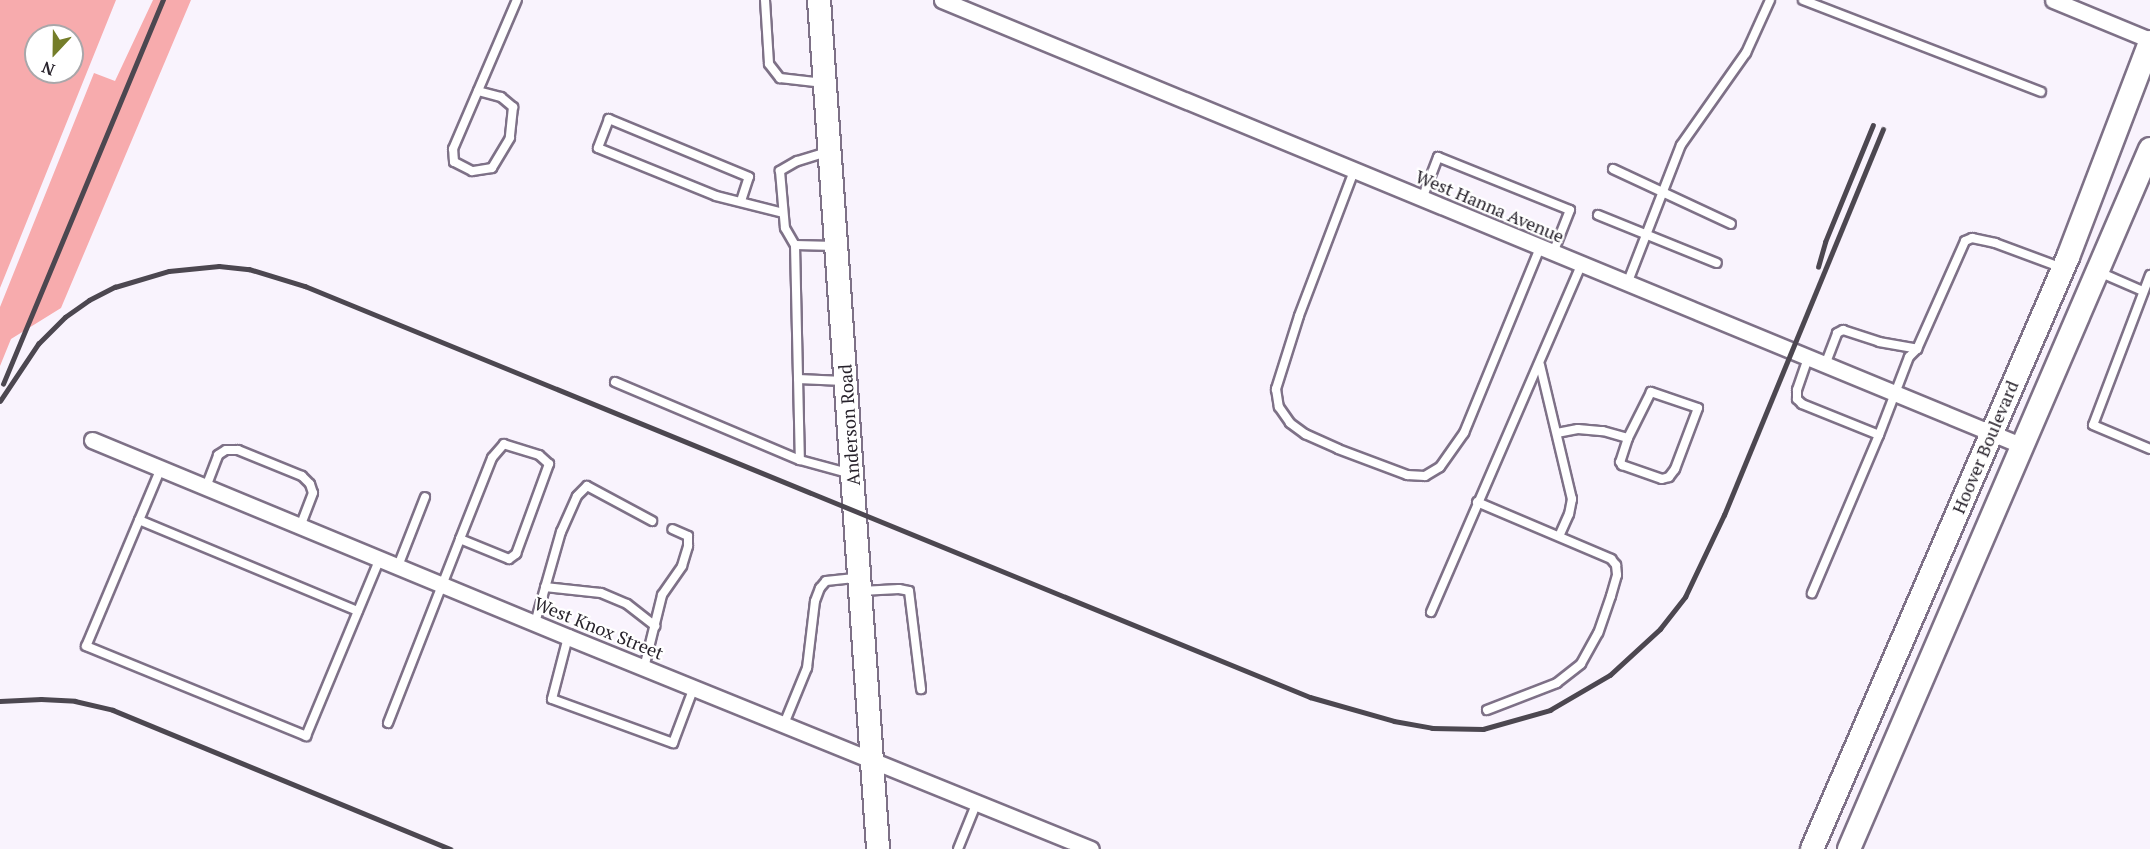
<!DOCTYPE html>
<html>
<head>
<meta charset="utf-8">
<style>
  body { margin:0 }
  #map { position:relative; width:2150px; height:849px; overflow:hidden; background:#f9f3fd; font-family:"PT Serif",serif }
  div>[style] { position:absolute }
  .green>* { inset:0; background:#f7abad }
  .roads { filter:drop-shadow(2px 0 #7e7187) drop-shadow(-2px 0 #7e7187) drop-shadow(0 2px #7e7187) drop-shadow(0 -2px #7e7187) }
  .lane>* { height:8px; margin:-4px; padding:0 4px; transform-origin:4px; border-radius:4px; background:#fff }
  .street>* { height:15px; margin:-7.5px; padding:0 7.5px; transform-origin:7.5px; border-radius:7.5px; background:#fff }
  .secondary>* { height:22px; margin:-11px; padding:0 11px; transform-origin:11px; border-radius:11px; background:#fff }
  .rail>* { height:4.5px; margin:-2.25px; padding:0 2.25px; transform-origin:2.25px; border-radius:2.25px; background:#4c4750 }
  span { translate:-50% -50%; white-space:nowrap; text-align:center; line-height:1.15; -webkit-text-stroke:4.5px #fff; paint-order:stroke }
  .street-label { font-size:18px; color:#27222b }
  .north { position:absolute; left:24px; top:24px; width:60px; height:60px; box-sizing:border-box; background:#fff; border:2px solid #a9a7aa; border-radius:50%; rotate:202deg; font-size:16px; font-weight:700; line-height:24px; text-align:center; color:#27222b }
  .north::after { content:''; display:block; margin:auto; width:21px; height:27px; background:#747d29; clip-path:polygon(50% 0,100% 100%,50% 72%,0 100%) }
</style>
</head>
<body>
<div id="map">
  <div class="green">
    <div style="clip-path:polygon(evenodd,0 0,116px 0,0 288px,0 0,36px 36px,72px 36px,72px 72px,36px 72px,36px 36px)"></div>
    <div style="clip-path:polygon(153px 0,191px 0,61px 308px,11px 339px,0 366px,0 307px,94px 73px,115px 81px)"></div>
  </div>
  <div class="roads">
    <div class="lane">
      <div style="left:765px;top:0;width:64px;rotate:86.4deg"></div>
      <div style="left:769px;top:64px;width:18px;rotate:52deg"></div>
      <div style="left:780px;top:78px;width:44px;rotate:6.5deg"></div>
      <div style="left:1803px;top:0;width:255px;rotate:21.1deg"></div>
      <div style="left:478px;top:91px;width:24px;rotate:15deg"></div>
      <div style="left:501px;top:97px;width:16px;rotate:40deg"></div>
      <div style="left:513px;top:107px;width:31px;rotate:96deg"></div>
      <div style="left:510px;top:138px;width:35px;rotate:121deg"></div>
      <div style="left:492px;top:168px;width:20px;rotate:171deg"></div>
      <div style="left:472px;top:171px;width:20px;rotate:-153deg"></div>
      <div style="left:454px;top:162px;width:13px;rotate:-94deg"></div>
      <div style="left:453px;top:149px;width:162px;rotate:-66.8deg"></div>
      <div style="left:827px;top:152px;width:31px;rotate:163deg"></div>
      <div style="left:797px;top:161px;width:20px;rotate:150deg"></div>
      <div style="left:780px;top:171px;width:57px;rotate:85deg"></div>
      <div style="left:785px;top:228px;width:20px;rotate:60deg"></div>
      <div style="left:795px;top:245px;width:215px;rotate:88.7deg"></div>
      <div style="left:800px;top:460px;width:50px;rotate:15.2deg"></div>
      <div style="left:1613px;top:169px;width:130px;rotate:25deg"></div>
      <div style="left:1354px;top:171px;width:155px;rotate:110.8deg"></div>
      <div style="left:1299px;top:316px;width:77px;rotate:107.5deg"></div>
      <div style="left:1276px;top:389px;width:18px;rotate:81deg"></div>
      <div style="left:1279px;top:407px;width:19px;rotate:55deg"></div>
      <div style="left:1290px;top:423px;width:19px;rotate:36deg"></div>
      <div style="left:1305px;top:434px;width:36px;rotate:24deg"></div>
      <div style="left:1338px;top:449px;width:74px;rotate:20.6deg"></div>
      <div style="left:1407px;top:475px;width:18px;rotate:3deg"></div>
      <div style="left:1425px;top:476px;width:17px;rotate:-31deg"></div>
      <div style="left:1440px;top:467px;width:42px;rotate:-54.8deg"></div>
      <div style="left:1464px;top:433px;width:200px;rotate:-67.7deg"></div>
      <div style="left:1422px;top:199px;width:45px;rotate:-69.1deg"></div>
      <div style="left:1438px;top:157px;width:142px;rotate:21.9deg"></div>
      <div style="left:1570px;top:210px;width:46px;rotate:111.6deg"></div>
      <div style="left:741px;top:201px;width:25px;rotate:-72deg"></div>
      <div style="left:749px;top:177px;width:152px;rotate:-157.5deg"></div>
      <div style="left:609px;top:119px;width:31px;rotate:111deg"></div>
      <div style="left:598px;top:148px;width:127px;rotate:22.1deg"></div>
      <div style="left:716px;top:196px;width:69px;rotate:14.2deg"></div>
      <div style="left:1598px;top:215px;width:128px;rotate:22deg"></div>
      <div style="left:795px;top:245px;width:40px;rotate:1.4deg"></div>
      <div style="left:2099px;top:272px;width:48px;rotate:23.4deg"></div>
      <div style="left:2150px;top:275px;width:160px;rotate:110.8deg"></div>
      <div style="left:2093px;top:425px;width:62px;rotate:22.8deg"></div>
      <div style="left:1627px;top:284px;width:149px;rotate:-68.8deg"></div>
      <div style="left:1681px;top:145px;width:113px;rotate:-54.8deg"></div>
      <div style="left:1746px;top:53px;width:58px;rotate:-65.6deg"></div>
      <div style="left:1808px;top:358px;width:34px;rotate:109deg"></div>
      <div style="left:1797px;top:390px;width:9px;rotate:90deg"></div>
      <div style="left:1797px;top:399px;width:7px;rotate:45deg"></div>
      <div style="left:1802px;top:404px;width:83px;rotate:21.9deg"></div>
      <div style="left:1879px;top:435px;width:172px;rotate:113deg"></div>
      <div style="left:1540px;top:365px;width:138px;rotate:76.6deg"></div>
      <div style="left:1572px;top:499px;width:15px;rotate:101deg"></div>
      <div style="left:1569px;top:514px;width:24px;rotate:114deg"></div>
      <div style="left:1825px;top:365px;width:34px;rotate:-69deg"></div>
      <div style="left:1837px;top:333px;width:7px;rotate:-27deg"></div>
      <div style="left:1843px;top:330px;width:38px;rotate:18deg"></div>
      <div style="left:1879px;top:342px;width:39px;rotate:10deg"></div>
      <div style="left:798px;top:379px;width:46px;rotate:2.5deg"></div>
      <div style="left:615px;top:382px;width:201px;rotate:22.9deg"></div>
      <div style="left:1557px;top:433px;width:21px;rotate:-11deg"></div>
      <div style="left:1578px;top:429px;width:25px;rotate:5deg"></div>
      <div style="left:1603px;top:431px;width:26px;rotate:16deg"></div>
      <div style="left:1628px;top:438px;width:25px;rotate:108deg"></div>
      <div style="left:1620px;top:462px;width:4px;rotate:56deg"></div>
      <div style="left:1622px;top:465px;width:42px;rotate:19.3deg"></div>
      <div style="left:1662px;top:479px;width:7px;rotate:-16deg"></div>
      <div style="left:1669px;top:477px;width:10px;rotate:-53deg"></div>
      <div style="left:1675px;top:469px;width:65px;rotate:-69.3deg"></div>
      <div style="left:1698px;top:408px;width:50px;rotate:-161.2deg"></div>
      <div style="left:1651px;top:392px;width:51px;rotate:116.6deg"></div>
      <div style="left:1879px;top:435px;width:84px;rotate:-69deg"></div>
      <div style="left:1909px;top:357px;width:11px;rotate:-45deg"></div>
      <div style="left:1917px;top:349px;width:118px;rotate:-66deg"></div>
      <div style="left:1965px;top:241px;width:8px;rotate:-23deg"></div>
      <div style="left:1972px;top:238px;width:24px;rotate:12deg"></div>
      <div style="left:1995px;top:243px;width:69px;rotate:20.3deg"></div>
      <div style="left:161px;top:468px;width:193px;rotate:112.8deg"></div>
      <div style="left:86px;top:646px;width:238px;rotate:22.2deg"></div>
      <div style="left:306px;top:736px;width:193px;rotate:-67.4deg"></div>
      <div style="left:206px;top:487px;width:34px;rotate:-69deg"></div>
      <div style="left:218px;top:455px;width:9px;rotate:-32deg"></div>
      <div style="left:226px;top:450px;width:12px"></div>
      <div style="left:238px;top:450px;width:69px;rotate:22.1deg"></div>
      <div style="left:302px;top:476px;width:11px;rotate:45deg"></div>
      <div style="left:310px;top:484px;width:9px;rotate:72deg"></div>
      <div style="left:313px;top:493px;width:34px;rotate:111deg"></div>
      <div style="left:1477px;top:502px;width:146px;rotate:23deg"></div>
      <div style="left:1611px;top:559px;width:8px;rotate:50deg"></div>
      <div style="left:1616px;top:565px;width:10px;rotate:84deg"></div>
      <div style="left:1617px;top:575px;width:22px;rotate:106deg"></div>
      <div style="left:1611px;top:596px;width:39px;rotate:109deg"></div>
      <div style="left:1598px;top:633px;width:35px;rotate:119deg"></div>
      <div style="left:1581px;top:664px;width:31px;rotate:142deg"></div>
      <div style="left:1557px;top:683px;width:75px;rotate:158.9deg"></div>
      <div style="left:139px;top:520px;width:237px;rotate:22.6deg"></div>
      <div style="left:398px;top:566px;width:74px;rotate:-68.6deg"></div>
      <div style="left:545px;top:587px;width:56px;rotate:6.1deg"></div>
      <div style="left:601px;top:593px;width:28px;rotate:23deg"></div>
      <div style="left:627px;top:604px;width:36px;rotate:38deg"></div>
      <div style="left:861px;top:591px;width:38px;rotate:-3deg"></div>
      <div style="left:899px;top:589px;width:10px;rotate:11deg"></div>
      <div style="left:909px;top:591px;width:99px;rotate:83deg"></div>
      <div style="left:1431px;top:612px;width:378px;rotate:-66.6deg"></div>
      <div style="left:535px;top:623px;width:95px;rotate:-74.1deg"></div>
      <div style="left:561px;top:532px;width:39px;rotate:-66deg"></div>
      <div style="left:577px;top:496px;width:14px;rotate:-45deg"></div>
      <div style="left:587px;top:486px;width:74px;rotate:28.3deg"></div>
      <div style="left:568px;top:637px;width:64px;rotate:104.5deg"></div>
      <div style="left:552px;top:699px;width:129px;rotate:20deg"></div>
      <div style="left:673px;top:743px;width:60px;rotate:-69.4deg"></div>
      <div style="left:644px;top:668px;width:75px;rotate:-76.1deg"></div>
      <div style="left:662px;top:595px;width:35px;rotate:-55deg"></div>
      <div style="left:682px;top:566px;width:21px;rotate:-73deg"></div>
      <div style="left:688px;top:546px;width:10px;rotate:-90deg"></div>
      <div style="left:688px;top:536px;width:17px;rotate:-156deg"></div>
      <div style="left:388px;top:723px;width:198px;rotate:-68.6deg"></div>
      <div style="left:460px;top:539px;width:53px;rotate:22.2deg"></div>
      <div style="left:509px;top:559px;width:9px;rotate:-36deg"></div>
      <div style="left:516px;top:554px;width:96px;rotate:-69.9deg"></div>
      <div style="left:549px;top:464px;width:13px;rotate:-138deg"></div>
      <div style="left:539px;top:455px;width:37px;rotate:-163deg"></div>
      <div style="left:504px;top:444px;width:18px;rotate:131deg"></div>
      <div style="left:492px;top:458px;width:87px;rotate:111.6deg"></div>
      <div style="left:784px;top:724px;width:61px;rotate:-67.7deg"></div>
      <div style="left:807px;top:668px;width:67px;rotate:-83.2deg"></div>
      <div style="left:815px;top:601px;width:14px;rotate:-69deg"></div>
      <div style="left:820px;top:588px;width:9px;rotate:-49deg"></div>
      <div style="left:826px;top:581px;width:31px;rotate:-6deg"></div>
      <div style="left:958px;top:849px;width:51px;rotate:-68deg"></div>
    </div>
    <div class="street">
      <div style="left:942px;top:0;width:1169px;rotate:22.42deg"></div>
      <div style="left:2053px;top:0;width:105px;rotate:22.4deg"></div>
      <div style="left:92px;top:440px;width:515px;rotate:22.48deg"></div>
      <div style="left:568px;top:637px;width:564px;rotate:22.07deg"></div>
    </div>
    <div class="secondary">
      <div style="left:819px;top:0;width:851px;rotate:86.02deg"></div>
      <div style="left:1812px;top:849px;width:645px;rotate:-66.61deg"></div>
      <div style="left:2068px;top:257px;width:230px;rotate:-69.1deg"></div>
      <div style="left:1849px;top:849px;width:762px;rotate:-66.73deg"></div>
    </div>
  </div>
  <div class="rail">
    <div style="left:1818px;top:267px;width:26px;rotate:-74deg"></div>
    <div style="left:1825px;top:242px;width:126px;rotate:-67.7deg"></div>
    <div style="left:3px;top:384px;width:416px;rotate:-67.4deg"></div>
    <div style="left:0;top:401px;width:69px;rotate:-56.3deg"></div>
    <div style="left:38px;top:344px;width:38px;rotate:-45deg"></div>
    <div style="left:65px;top:317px;width:29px;rotate:-35deg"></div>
    <div style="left:89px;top:300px;width:29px;rotate:-27deg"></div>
    <div style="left:115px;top:287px;width:56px;rotate:-16.5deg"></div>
    <div style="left:169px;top:271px;width:50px;rotate:-5.7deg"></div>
    <div style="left:219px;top:266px;width:30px;rotate:6deg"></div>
    <div style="left:249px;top:269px;width:59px;rotate:16.9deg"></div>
    <div style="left:305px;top:286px;width:1086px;rotate:22.24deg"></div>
    <div style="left:1310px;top:697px;width:87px;rotate:15.9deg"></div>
    <div style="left:1394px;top:721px;width:39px;rotate:10deg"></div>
    <div style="left:1432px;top:728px;width:51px;rotate:1.1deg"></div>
    <div style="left:1483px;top:729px;width:70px;rotate:-15.8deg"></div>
    <div style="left:1550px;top:710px;width:69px;rotate:-30.3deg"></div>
    <div style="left:1610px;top:675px;width:68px;rotate:-42.6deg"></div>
    <div style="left:1660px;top:629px;width:41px;rotate:-52deg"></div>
    <div style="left:1685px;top:597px;width:91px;rotate:-64.6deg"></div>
    <div style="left:1724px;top:515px;width:417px;rotate:-67.6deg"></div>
    <div style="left:0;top:701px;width:41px;rotate:-2.8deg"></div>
    <div style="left:41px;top:699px;width:34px;rotate:3deg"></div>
    <div style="left:75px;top:701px;width:39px;rotate:13deg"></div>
    <div style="left:113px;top:710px;width:365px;rotate:22.4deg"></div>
  </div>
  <div class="street-label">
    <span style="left:1490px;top:206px;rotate:23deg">West Hanna Avenue</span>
    <span style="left:849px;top:425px;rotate:-94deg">Anderson Road</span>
    <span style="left:1985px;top:447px;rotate:-67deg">Hoover Boulevard</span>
    <span style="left:599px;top:628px;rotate:22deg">West Knox Street</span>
  </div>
  <div class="north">N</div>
</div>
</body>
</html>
